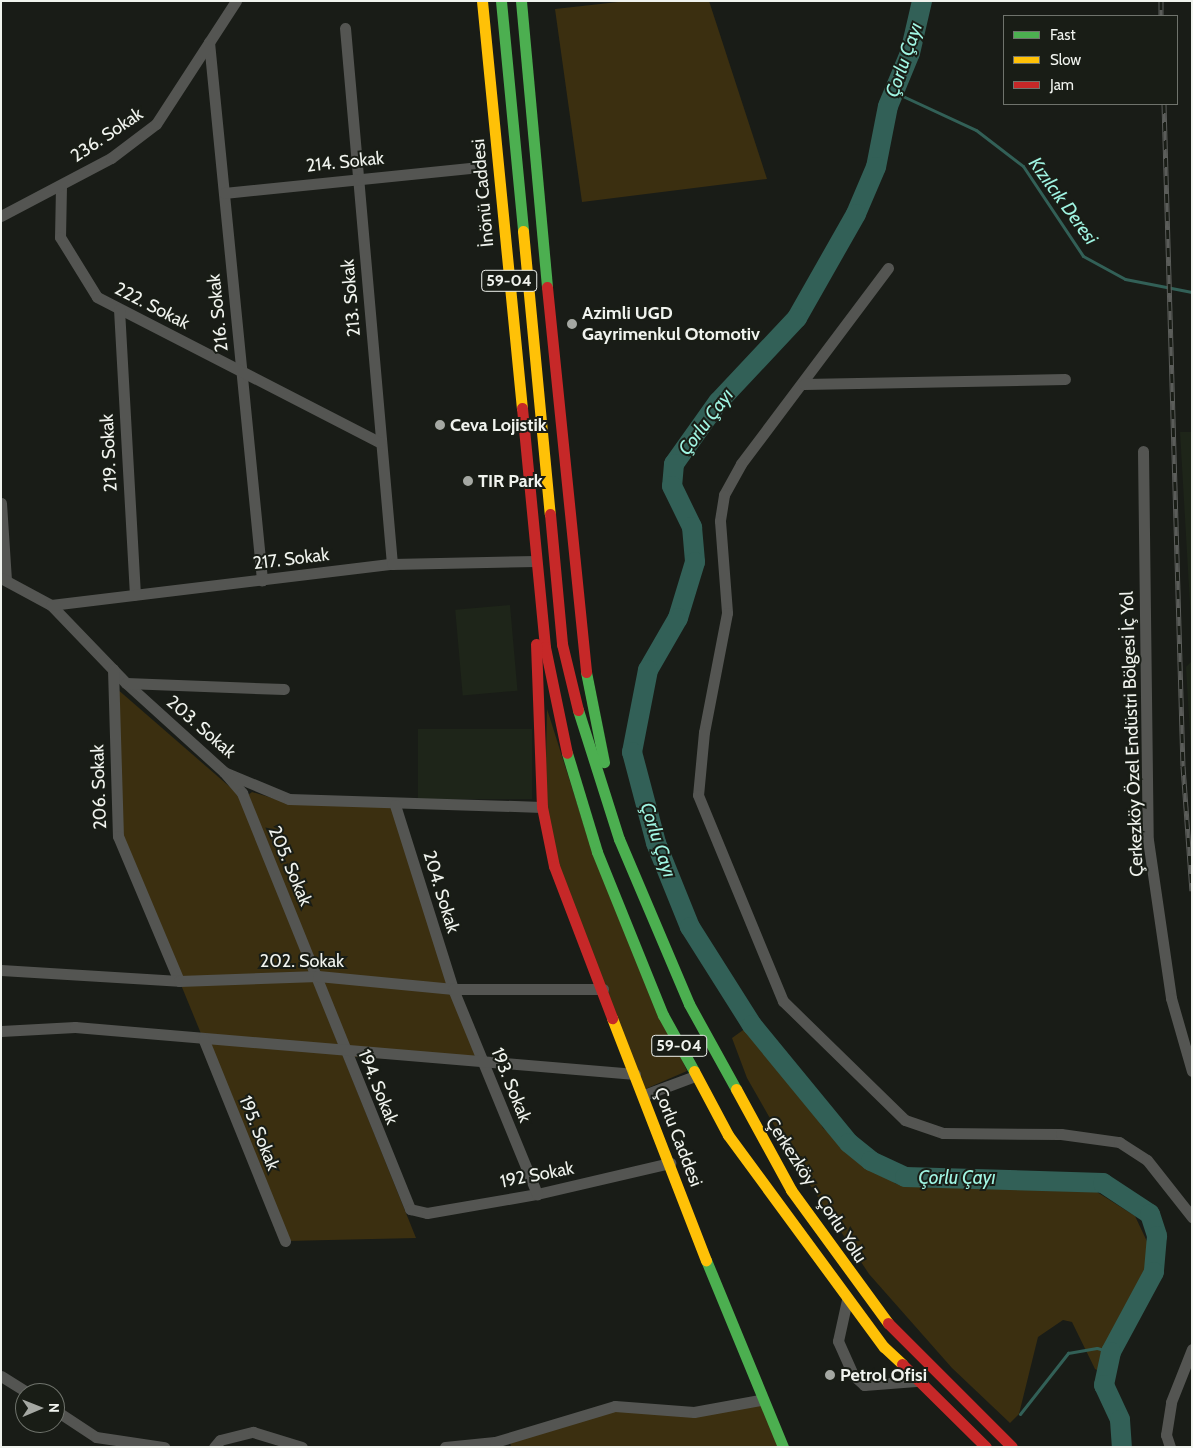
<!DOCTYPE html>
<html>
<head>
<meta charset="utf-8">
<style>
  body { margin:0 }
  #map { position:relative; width:1193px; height:1448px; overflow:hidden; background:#191c17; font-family:Cabin,sans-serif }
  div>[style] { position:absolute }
  .built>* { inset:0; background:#1e2519; transform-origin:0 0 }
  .green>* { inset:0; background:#3b2f10 }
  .stream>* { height:3px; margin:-1.5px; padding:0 1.5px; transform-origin:1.5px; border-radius:1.5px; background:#326057 }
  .river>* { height:20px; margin:-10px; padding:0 10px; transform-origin:10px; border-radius:10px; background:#326057 }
  .street>* { height:11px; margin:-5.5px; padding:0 5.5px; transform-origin:5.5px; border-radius:5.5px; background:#545552 }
  .fast>* { height:11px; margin:-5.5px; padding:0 5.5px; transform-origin:5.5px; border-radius:5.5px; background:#4caf50 }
  .slow>* { height:11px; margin:-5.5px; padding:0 5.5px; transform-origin:5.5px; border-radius:5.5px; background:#ffc107 }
  .jam>* { height:11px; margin:-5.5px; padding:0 5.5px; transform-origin:5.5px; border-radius:5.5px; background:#c62828 }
  .rail>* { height:5px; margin-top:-2.5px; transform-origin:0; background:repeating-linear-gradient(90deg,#191d16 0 9px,#5b5d5a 0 18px); box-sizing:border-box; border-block:1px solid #5b5d5a }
  .dots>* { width:14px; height:14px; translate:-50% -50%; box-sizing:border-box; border:2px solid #191d16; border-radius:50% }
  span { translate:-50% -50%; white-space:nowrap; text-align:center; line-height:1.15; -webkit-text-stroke:4px #191d16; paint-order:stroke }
  .shield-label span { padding:1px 4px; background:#191d16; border:1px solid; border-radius:4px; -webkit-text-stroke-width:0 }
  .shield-label { font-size:16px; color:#f0f3ee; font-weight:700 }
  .street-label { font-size:18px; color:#f0f3ee }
  .poi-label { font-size:18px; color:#f0f3ee; font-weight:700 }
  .left { translate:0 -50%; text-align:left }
  .water-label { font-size:19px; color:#a0f5e3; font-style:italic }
  .frame { position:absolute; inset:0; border:2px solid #f0f3ee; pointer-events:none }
  .legend { position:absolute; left:1003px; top:15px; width:175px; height:90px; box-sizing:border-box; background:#191d16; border:1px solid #6f736c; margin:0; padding:6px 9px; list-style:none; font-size:15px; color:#f0f3ee }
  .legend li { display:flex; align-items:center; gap:10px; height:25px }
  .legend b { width:25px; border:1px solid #6f736c }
  .north { position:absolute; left:15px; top:1383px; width:50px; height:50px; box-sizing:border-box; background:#191d16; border:1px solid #6f736c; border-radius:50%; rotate:89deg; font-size:14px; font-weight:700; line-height:20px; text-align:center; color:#f0f3ee }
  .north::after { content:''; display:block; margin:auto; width:18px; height:22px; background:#a5a8a3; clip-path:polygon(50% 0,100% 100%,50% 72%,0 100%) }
</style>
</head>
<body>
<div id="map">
  <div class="built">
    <div style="clip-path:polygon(1180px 432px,1192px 432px,1192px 639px)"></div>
    <div style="left:510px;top:605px;width:86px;height:55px;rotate:85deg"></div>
    <div style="clip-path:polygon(1192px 661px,1192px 769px,1186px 667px)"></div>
    <div style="left:418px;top:729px;width:114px;height:70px"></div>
  </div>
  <div class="green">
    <div style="clip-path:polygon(627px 1px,709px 1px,767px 179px,582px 202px,555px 9px)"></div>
    <div style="clip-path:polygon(116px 688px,238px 794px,416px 1238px,286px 1241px,120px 836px)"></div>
    <div style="clip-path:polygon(547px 709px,594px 857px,687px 1071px,643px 1090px,556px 865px,545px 807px)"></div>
    <div style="clip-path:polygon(252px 792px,289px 803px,394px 806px,484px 1063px,352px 1057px,248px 795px)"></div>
    <div style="clip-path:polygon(746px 1028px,797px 1080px,823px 1128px,896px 1184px,1097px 1192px,1135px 1216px,1152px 1252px,1111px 1377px,1095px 1369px,1072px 1322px,1063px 1320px,1038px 1337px,1019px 1414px,1010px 1423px,952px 1368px,869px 1274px,796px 1164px,747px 1078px,732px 1038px)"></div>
    <div style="clip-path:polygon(760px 1403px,779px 1447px,511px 1447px,510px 1442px,617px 1409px,693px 1414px)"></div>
  </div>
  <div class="stream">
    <div style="left:894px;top:92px;width:90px;rotate:24.9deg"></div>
    <div style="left:976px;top:130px;width:59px;rotate:37.5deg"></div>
    <div style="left:1023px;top:166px;width:108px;rotate:56.3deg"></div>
    <div style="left:1083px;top:256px;width:48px;rotate:28.7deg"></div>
    <div style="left:1125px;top:279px;width:68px;rotate:11deg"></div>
    <div style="left:1020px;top:1414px;width:78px;rotate:-51.8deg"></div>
    <div style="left:1068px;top:1353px;width:29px;rotate:-10deg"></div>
    <div style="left:1097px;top:1348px;width:15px;rotate:16deg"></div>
  </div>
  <div class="river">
    <div style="left:922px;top:1px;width:53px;rotate:103deg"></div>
    <div style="left:910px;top:53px;width:57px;rotate:112.5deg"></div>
    <div style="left:888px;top:106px;width:62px;rotate:101.1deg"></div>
    <div style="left:876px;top:167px;width:51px;rotate:113.1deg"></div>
    <div style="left:856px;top:214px;width:120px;rotate:119.6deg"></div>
    <div style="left:797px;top:318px;width:115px;rotate:133.2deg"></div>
    <div style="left:718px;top:402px;width:76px;rotate:125.4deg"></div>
    <div style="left:674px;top:464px;width:22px;rotate:95deg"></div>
    <div style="left:672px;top:486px;width:46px;rotate:64deg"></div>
    <div style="left:692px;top:527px;width:35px;rotate:85deg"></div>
    <div style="left:695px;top:562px;width:59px;rotate:106.9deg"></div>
    <div style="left:678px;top:618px;width:60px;rotate:120deg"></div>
    <div style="left:648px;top:670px;width:84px;rotate:101deg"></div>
    <div style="left:632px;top:752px;width:94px;rotate:75.2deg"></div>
    <div style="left:656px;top:843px;width:91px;rotate:68deg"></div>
    <div style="left:690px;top:927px;width:116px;rotate:57.7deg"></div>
    <div style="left:752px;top:1025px;width:153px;rotate:50.6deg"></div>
    <div style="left:849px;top:1143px;width:28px;rotate:39deg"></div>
    <div style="left:871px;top:1161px;width:38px;rotate:25deg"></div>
    <div style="left:905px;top:1177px;width:198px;rotate:1.7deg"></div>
    <div style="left:1103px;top:1183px;width:56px;rotate:33.4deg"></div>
    <div style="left:1150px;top:1214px;width:23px;rotate:72deg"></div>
    <div style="left:1157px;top:1236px;width:36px;rotate:95deg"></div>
    <div style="left:1154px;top:1272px;width:91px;rotate:118.3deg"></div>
    <div style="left:1111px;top:1352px;width:34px;rotate:102deg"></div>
    <div style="left:1104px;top:1385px;width:38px;rotate:65deg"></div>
    <div style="left:1120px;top:1420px;width:27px;rotate:86deg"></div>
  </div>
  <div class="street">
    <div style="left:345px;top:28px;width:538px;rotate:84.99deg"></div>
    <div style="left:209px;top:42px;width:541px;rotate:84.37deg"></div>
    <div style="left:61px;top:186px;width:51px;rotate:91.1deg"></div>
    <div style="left:60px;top:237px;width:70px;rotate:58.3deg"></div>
    <div style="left:97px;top:297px;width:319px;rotate:27.2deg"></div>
    <div style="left:224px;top:193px;width:247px;rotate:-5.8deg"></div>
    <div style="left:1px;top:216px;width:124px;rotate:-27.8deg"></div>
    <div style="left:111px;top:158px;width:56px;rotate:-37.1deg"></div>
    <div style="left:156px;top:124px;width:147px;rotate:-57deg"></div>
    <div style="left:888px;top:268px;width:245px;rotate:126.9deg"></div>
    <div style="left:741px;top:464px;width:35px;rotate:119deg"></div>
    <div style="left:724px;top:495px;width:26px;rotate:99deg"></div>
    <div style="left:720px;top:521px;width:92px;rotate:85.6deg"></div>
    <div style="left:727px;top:613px;width:121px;rotate:100.9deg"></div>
    <div style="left:704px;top:732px;width:63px;rotate:95.4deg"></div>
    <div style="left:698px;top:795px;width:223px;rotate:67.6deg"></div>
    <div style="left:783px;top:1001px;width:170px;rotate:44.3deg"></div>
    <div style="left:905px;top:1120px;width:40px;rotate:18.9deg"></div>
    <div style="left:943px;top:1133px;width:118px;rotate:0.5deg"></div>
    <div style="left:1061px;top:1134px;width:59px;rotate:7.9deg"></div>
    <div style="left:1119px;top:1142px;width:33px;rotate:33deg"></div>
    <div style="left:1147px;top:1160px;width:73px;rotate:51.7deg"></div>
    <div style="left:119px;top:309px;width:286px;rotate:86.8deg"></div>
    <div style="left:804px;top:384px;width:261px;rotate:-1.1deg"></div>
    <div style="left:1143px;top:451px;width:389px;rotate:89.3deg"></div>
    <div style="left:1148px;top:840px;width:160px;rotate:81.7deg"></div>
    <div style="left:1171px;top:998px;width:76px;rotate:74deg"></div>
    <div style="left:1px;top:503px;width:77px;rotate:86.3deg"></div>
    <div style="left:1px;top:578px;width:57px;rotate:28.4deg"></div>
    <div style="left:51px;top:605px;width:108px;rotate:46.1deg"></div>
    <div style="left:126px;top:683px;width:132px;rotate:42.2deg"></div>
    <div style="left:224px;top:772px;width:70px;rotate:22.6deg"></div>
    <div style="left:289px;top:799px;width:253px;rotate:1.8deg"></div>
    <div style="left:51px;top:605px;width:343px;rotate:-6.9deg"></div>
    <div style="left:392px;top:564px;width:144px;rotate:-1.2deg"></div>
    <div style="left:113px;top:669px;width:167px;rotate:88.3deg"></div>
    <div style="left:118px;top:836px;width:157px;rotate:67.2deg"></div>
    <div style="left:126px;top:683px;width:158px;rotate:2.2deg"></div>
    <div style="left:224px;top:772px;width:28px;rotate:49deg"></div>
    <div style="left:242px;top:793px;width:449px;rotate:68deg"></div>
    <div style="left:410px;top:1209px;width:17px;rotate:13deg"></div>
    <div style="left:427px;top:1213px;width:112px;rotate:-9.8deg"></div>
    <div style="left:537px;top:1194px;width:137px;rotate:-13.1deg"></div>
    <div style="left:395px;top:805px;width:193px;rotate:72.5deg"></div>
    <div style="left:453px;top:989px;width:222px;rotate:67.7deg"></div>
    <div style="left:1px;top:970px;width:178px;rotate:3.5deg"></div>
    <div style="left:179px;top:981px;width:139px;rotate:-2.1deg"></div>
    <div style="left:318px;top:976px;width:136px;rotate:5.5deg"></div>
    <div style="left:453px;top:989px;width:150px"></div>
    <div style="left:1px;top:1031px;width:74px;rotate:-3.1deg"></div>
    <div style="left:75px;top:1027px;width:562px;rotate:4.8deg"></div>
    <div style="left:203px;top:1038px;width:219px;rotate:68deg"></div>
    <div style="left:644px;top:1095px;width:54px;rotate:-20.4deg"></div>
    <div style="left:847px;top:1300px;width:42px;rotate:102.4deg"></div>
    <div style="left:838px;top:1341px;width:37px;rotate:66deg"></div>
    <div style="left:853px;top:1375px;width:15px;rotate:42deg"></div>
    <div style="left:864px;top:1385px;width:52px;rotate:-4.4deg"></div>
    <div style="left:1px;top:1376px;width:32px;rotate:32deg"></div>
    <div style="left:55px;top:1410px;width:49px;rotate:33.4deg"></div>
    <div style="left:96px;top:1437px;width:69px;rotate:8.4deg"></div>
    <div style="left:214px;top:1447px;width:9px;rotate:-49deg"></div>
    <div style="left:220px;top:1440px;width:34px;rotate:-14deg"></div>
    <div style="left:253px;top:1432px;width:51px;rotate:17deg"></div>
    <div style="left:445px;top:1447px;width:50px;rotate:-5.7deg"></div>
    <div style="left:495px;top:1442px;width:125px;rotate:-16.7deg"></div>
    <div style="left:615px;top:1406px;width:79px;rotate:4.3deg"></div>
    <div style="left:694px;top:1412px;width:67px;rotate:-10.3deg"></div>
    <div style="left:1170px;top:1447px;width:13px;rotate:-108deg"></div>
    <div style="left:1166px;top:1435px;width:33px;rotate:-81deg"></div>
    <div style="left:1171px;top:1402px;width:57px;rotate:-68.4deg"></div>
  </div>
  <div class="fast">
    <div style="left:501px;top:1px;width:231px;rotate:84.5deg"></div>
    <div style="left:521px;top:1px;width:287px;rotate:84.8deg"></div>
    <div style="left:586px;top:672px;width:92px;rotate:78.7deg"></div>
    <div style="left:578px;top:710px;width:135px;rotate:72.4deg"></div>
    <div style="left:619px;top:839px;width:179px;rotate:67deg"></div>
    <div style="left:689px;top:1004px;width:97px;rotate:61.1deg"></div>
    <div style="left:567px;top:753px;width:103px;rotate:73.1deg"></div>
    <div style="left:597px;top:852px;width:176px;rotate:68deg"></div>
    <div style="left:663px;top:1015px;width:64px;rotate:61deg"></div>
    <div style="left:706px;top:1260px;width:202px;rotate:67.6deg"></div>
  </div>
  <div class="slow">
    <div style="left:482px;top:1px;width:409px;rotate:84.4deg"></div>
    <div style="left:523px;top:231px;width:284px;rotate:84.6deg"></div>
    <div style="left:612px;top:1018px;width:260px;rotate:68.8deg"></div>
    <div style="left:694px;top:1071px;width:72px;rotate:62deg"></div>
    <div style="left:728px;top:1135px;width:263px;rotate:53.7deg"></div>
    <div style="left:884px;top:1347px;width:25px;rotate:43deg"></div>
    <div style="left:736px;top:1089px;width:115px;rotate:61.4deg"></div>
    <div style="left:791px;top:1190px;width:165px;rotate:53.9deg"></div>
  </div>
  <div class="jam">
    <div style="left:547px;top:287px;width:387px;rotate:84.2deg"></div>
    <div style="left:522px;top:408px;width:240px;rotate:84.5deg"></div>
    <div style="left:545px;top:647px;width:108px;rotate:78.3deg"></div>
    <div style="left:550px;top:514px;width:131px;rotate:84.7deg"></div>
    <div style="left:562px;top:644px;width:68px;rotate:76.4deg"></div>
    <div style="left:536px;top:644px;width:163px;rotate:87.9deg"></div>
    <div style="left:542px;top:807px;width:60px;rotate:78.5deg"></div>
    <div style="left:554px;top:866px;width:163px;rotate:69.1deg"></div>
    <div style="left:888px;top:1323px;width:175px;rotate:45deg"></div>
    <div style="left:902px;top:1364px;width:118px;rotate:44.7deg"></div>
  </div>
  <div class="rail">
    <div style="left:1161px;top:1px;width:15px;rotate:90deg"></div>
    <div style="left:1164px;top:104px;width:662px;rotate:88.36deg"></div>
    <div style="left:1183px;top:766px;width:125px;rotate:85.9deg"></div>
  </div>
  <div class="dots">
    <div style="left:572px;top:324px;background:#a5a8a3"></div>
    <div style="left:440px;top:425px;background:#a5a8a3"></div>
    <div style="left:468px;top:481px;background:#a5a8a3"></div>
    <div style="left:830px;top:1375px;background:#a5a8a3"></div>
  </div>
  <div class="shield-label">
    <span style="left:509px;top:281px">59-04</span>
    <span style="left:679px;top:1046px">59-04</span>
  </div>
  <div class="street-label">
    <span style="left:107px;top:135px;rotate:-34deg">236. Sokak</span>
    <span style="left:345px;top:162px;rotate:-6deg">214. Sokak</span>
    <span style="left:483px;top:193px;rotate:-95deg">İnönü Caddesi</span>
    <span style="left:351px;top:298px;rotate:-95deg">213. Sokak</span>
    <span style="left:152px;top:306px;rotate:27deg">222. Sokak</span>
    <span style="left:218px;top:313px;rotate:-96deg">216. Sokak</span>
    <span style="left:109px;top:453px;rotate:-93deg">219. Sokak</span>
    <span style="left:291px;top:559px;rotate:-7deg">217. Sokak</span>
    <span style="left:201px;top:727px;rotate:41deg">203. Sokak</span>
    <span style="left:1132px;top:734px;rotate:-92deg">Çerkezköy Özel Endüstri Bölgesi İç Yol</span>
    <span style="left:99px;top:787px;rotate:-92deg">206. Sokak</span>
    <span style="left:290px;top:866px;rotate:67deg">205. Sokak</span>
    <span style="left:441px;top:892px;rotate:73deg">204. Sokak</span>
    <span style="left:302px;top:961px">202. Sokak</span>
    <span style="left:511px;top:1085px;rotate:68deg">193. Sokak</span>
    <span style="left:378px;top:1087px;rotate:68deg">194. Sokak</span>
    <span style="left:259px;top:1133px;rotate:68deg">195. Sokak</span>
    <span style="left:678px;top:1137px;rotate:69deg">Çorlu Caddesi</span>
    <span style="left:537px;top:1175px;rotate:-11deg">192 Sokak</span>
    <span style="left:816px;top:1190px;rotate:57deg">Çerkezköy - Çorlu Yolu</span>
  </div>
  <div class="poi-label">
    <span class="left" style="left:582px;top:324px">Azimli UGD<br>Gayrimenkul Otomotiv</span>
    <span class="left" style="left:450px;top:425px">Ceva Lojistik</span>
    <span class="left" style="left:478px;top:481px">TIR Park</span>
    <span class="left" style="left:840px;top:1375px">Petrol Ofisi</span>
  </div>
  <div class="water-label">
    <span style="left:904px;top:60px;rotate:-71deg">Çorlu Çayı</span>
    <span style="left:1063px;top:201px;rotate:54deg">Kızılcık Deresi</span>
    <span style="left:706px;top:422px;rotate:-53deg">Çorlu Çayı</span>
    <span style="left:658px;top:840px;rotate:72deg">Çorlu Çayı</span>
    <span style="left:957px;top:1178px">Çorlu Çayı</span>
  </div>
  <div class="frame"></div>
  <ul class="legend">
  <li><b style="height:6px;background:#4caf50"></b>Fast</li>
  <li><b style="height:6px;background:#ffc107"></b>Slow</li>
  <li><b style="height:6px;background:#c62828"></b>Jam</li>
  </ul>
  <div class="north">N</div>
</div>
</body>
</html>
